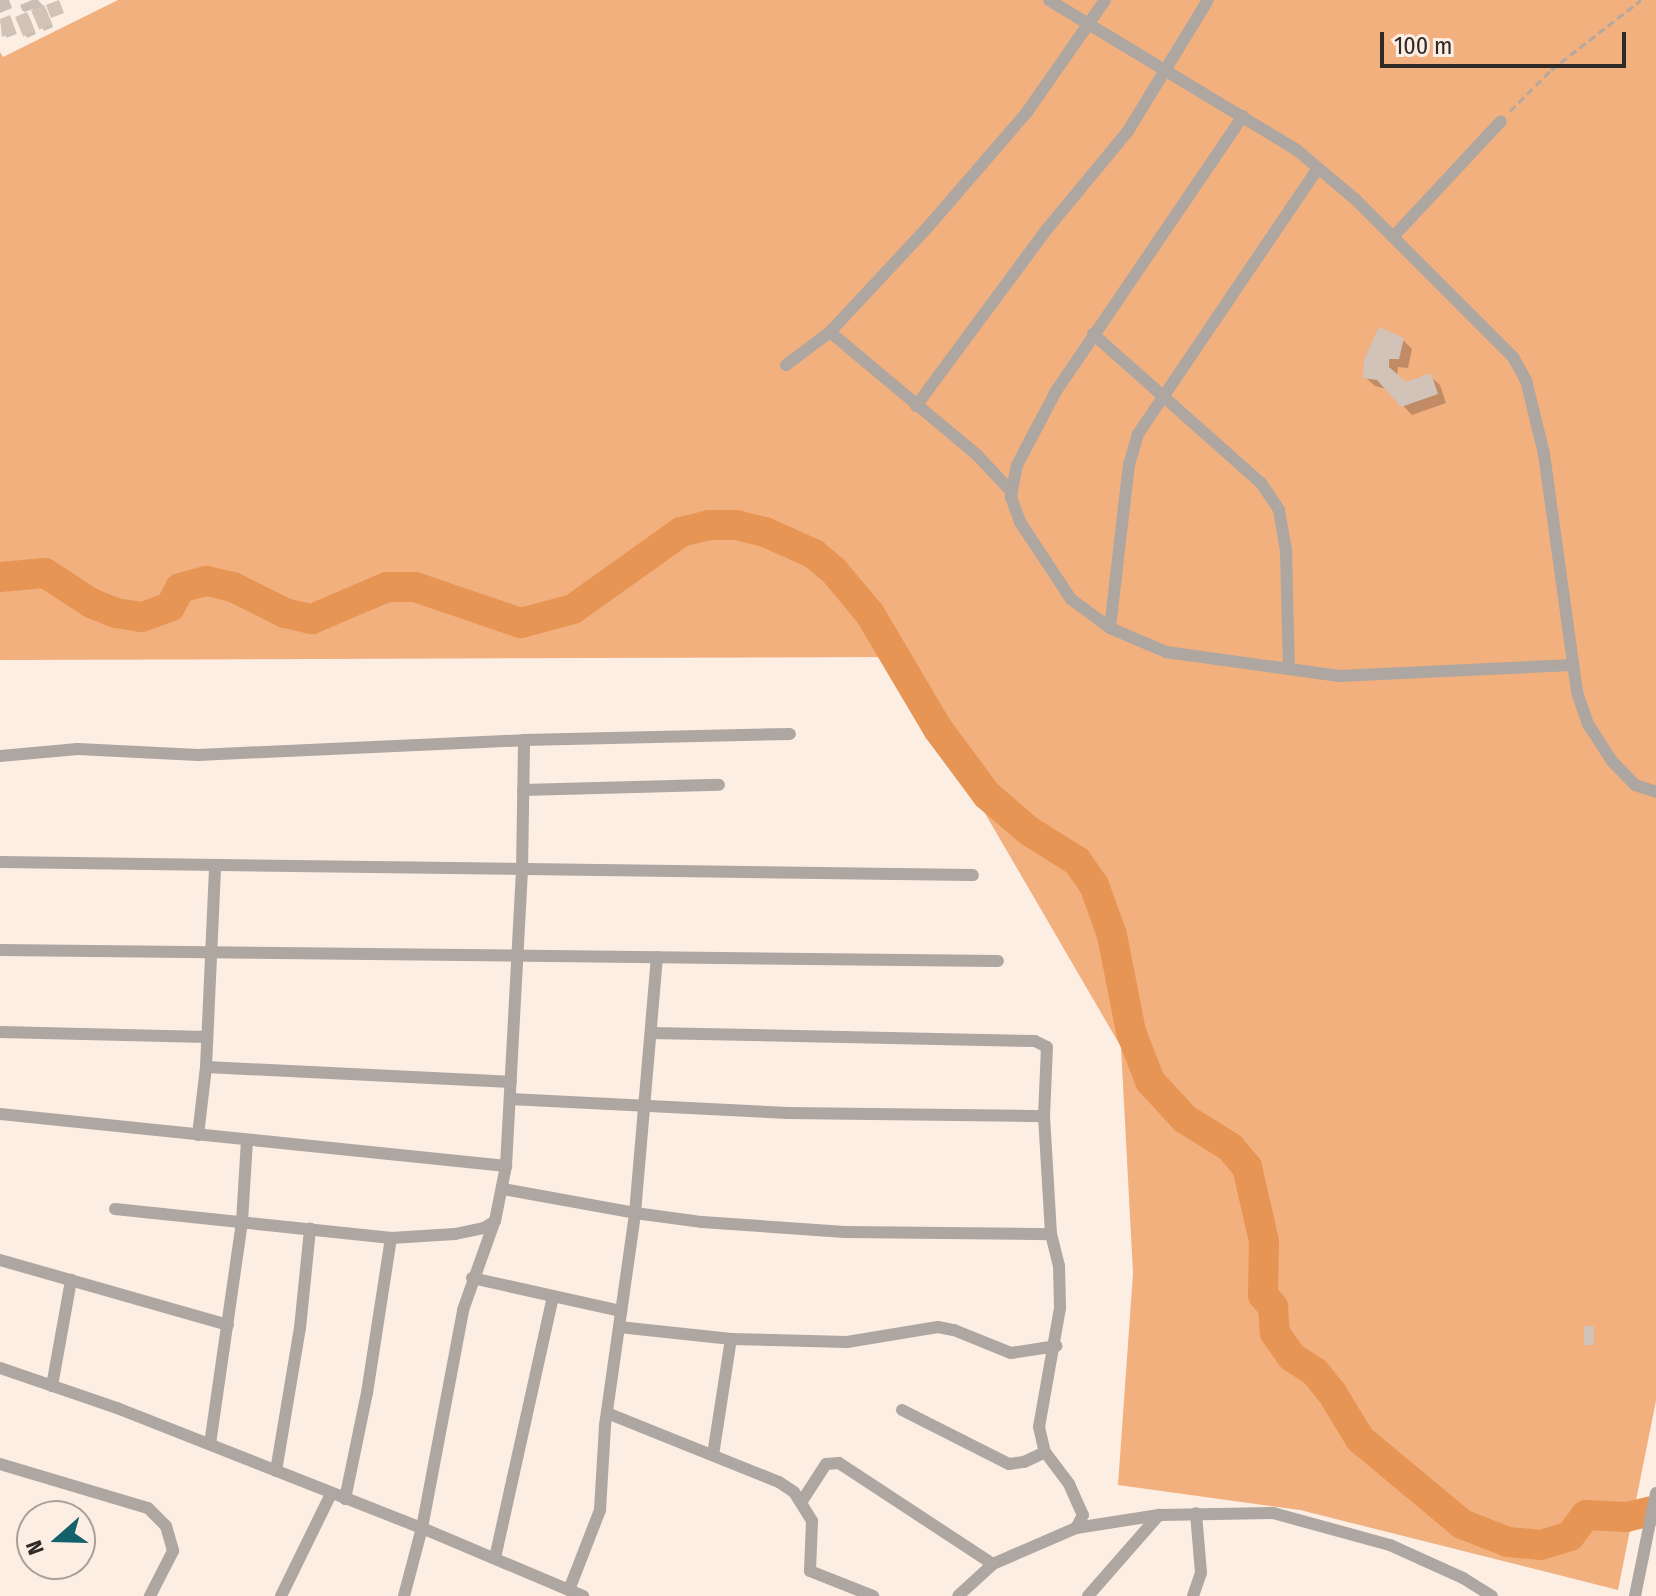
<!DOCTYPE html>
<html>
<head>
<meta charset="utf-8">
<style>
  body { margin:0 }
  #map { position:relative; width:1656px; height:1596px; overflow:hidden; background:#fdeee3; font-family:"Fira Sans Condensed",sans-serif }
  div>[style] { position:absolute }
  .green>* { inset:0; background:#f2b07f }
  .shadow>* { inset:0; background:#0003; transform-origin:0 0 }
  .river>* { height:30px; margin:-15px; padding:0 15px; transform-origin:15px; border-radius:15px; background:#e79554 }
  .building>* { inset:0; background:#d2c3b8; transform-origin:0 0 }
  .path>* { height:3px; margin-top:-1.5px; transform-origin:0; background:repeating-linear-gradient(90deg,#b4a89f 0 8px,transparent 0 12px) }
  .minor>* { height:12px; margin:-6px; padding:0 6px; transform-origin:6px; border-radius:6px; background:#ada6a1 }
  span { translate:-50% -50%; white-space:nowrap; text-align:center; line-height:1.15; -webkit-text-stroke:6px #fdeee3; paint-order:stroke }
  .north { position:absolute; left:16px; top:1500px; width:80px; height:80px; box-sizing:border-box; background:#fdeee3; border:2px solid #aba097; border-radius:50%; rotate:250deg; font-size:22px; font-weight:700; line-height:32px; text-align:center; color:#302a26 }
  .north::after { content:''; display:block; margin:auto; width:28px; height:36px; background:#13616b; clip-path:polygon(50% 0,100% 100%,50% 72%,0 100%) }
  .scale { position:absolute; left:1380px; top:32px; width:246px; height:36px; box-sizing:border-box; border:4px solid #302a26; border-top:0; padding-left:10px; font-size:24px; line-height:28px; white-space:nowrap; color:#302a26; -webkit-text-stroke:6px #fdeee3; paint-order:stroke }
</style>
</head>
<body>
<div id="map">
  <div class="green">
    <div style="clip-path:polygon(118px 0,1656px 0,1656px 1401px,1618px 1590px,1300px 1510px,1118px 1485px,1133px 1273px,1121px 1047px,894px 657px,0 660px,0 52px,3px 57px)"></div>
  </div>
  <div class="shadow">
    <div style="clip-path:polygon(0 0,9px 0,12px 8px,0 13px)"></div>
    <div style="clip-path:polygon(32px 0,38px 0,46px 9px,53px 27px,44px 31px,33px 9px,24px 12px,29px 16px,36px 34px,27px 38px,18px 18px,26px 14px,22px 10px,20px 5px)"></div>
    <div style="left:10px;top:17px;width:18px;height:11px;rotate:68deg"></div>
    <div style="clip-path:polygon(1403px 340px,1412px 349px,1408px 368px,1398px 367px,1397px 377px,1406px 384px,1430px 376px,1440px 385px,1446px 403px,1412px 415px,1387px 389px,1375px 386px,1365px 377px)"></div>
  </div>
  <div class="river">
    <div style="left:0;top:577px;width:45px;rotate:-5.1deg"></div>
    <div style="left:45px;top:573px;width:55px;rotate:33.1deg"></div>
    <div style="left:91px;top:603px;width:27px;rotate:22deg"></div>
    <div style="left:116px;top:613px;width:26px;rotate:9deg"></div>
    <div style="left:142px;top:617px;width:30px;rotate:-20deg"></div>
    <div style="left:170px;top:607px;width:21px;rotate:-62deg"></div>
    <div style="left:180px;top:588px;width:28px;rotate:-15deg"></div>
    <div style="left:207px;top:581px;width:27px;rotate:13deg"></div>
    <div style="left:233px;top:587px;width:58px;rotate:26.6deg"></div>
    <div style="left:285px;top:613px;width:28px;rotate:13deg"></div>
    <div style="left:312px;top:619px;width:82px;rotate:-23.1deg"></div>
    <div style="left:387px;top:587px;width:28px"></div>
    <div style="left:415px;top:587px;width:112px;rotate:18.8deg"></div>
    <div style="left:521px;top:623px;width:54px;rotate:-15.1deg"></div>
    <div style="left:573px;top:609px;width:133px;rotate:-35.5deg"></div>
    <div style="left:681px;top:532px;width:29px;rotate:-14deg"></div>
    <div style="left:709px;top:525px;width:27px"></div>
    <div style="left:736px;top:525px;width:30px;rotate:14deg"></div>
    <div style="left:765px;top:532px;width:54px;rotate:24.2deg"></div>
    <div style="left:814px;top:554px;width:26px;rotate:40deg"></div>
    <div style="left:834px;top:571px;width:56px;rotate:50.1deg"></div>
    <div style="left:870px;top:614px;width:134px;rotate:59.4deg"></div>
    <div style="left:938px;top:729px;width:82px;rotate:53.4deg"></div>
    <div style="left:987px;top:795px;width:55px;rotate:40.6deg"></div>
    <div style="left:1029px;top:831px;width:57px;rotate:32deg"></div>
    <div style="left:1077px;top:861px;width:29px;rotate:55deg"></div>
    <div style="left:1094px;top:885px;width:53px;rotate:70.2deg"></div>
    <div style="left:1112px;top:935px;width:99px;rotate:78.9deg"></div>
    <div style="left:1131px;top:1032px;width:53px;rotate:68.8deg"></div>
    <div style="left:1150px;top:1081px;width:52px;rotate:47.4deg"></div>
    <div style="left:1185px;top:1119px;width:53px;rotate:31.9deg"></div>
    <div style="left:1230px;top:1147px;width:26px;rotate:50deg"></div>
    <div style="left:1247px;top:1167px;width:76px;rotate:77.1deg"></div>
    <div style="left:1264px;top:1241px;width:54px;rotate:91.1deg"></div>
    <div style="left:1263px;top:1295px;width:16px;rotate:50deg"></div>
    <div style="left:1273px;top:1307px;width:26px;rotate:86deg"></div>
    <div style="left:1275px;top:1333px;width:29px;rotate:55deg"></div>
    <div style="left:1292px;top:1357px;width:27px;rotate:33deg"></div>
    <div style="left:1315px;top:1372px;width:27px;rotate:51deg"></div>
    <div style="left:1332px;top:1393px;width:54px;rotate:58.7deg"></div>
    <div style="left:1360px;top:1439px;width:133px;rotate:39.8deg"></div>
    <div style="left:1462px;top:1524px;width:49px;rotate:21.4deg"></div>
    <div style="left:1508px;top:1542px;width:33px;rotate:5deg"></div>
    <div style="left:1541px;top:1545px;width:30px;rotate:-17deg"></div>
    <div style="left:1570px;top:1536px;width:26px;rotate:-53deg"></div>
    <div style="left:1586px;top:1515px;width:40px;rotate:2.9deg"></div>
    <div style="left:1626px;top:1517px;width:31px;rotate:-13deg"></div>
  </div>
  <div class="building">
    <div style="left:59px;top:0;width:14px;height:14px;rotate:69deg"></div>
    <div style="left:44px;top:5px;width:21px;height:14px;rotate:67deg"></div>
    <div style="left:27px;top:12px;width:21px;height:13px;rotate:67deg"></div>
    <div style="clip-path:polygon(10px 15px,16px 32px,2px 37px,0 19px)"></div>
    <div style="clip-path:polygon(1379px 327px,1404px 338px,1399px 359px,1389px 359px,1389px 367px,1406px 382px,1431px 373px,1438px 394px,1401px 407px,1377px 380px,1363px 378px,1364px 360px)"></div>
    <div style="left:1584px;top:1326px;width:10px;height:19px"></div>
  </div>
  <div class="path">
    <div style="left:1510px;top:111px;width:58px;rotate:-45deg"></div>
    <div style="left:1551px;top:70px;width:114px;rotate:-37.9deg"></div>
  </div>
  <div class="minor">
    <div style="left:1049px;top:0;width:291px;rotate:31.2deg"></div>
    <div style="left:1298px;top:151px;width:75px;rotate:40.1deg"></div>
    <div style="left:1355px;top:199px;width:223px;rotate:45deg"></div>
    <div style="left:1513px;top:357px;width:26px;rotate:61deg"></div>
    <div style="left:1526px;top:380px;width:76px;rotate:76.3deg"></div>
    <div style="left:1544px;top:454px;width:240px;rotate:82.1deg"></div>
    <div style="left:1577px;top:692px;width:34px;rotate:71deg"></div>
    <div style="left:1588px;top:724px;width:44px;rotate:57deg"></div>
    <div style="left:1612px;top:761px;width:33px;rotate:46deg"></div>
    <div style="left:1635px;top:785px;width:22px;rotate:18deg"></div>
    <div style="left:1243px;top:116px;width:335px;rotate:124.2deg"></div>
    <div style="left:1055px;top:393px;width:81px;rotate:117.8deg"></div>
    <div style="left:1017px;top:465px;width:33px;rotate:101deg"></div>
    <div style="left:1011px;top:497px;width:27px;rotate:70deg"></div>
    <div style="left:1020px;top:522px;width:92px;rotate:56.5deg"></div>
    <div style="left:1071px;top:599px;width:49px;rotate:36.6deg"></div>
    <div style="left:1110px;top:628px;width:61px;rotate:23.2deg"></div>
    <div style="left:1166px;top:652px;width:175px;rotate:7.9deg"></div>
    <div style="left:1339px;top:676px;width:234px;rotate:-2.7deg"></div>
    <div style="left:1393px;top:237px;width:158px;rotate:-47deg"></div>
    <div style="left:830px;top:332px;width:192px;rotate:39.9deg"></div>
    <div style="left:977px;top:455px;width:51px;rotate:46.6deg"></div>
    <div style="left:1093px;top:334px;width:225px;rotate:41.6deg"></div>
    <div style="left:1261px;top:483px;width:32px;rotate:56deg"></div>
    <div style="left:1279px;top:510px;width:41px;rotate:80.1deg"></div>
    <div style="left:1286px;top:550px;width:119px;rotate:88.6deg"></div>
    <div style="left:786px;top:365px;width:55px;rotate:-36.9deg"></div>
    <div style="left:830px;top:332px;width:142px;rotate:-47deg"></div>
    <div style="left:927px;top:228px;width:153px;rotate:-49.2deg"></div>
    <div style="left:1027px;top:112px;width:136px;rotate:-55.1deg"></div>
    <div style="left:916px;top:406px;width:220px;rotate:-53.5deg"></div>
    <div style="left:1047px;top:229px;width:127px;rotate:-50.4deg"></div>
    <div style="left:1128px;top:131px;width:153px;rotate:-58.6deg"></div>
    <div style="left:1110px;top:628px;width:164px;rotate:-83.4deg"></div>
    <div style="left:1129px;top:465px;width:32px;rotate:-74deg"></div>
    <div style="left:1138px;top:434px;width:321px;rotate:-55.9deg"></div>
    <div style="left:0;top:756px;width:78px;rotate:-5.1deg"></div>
    <div style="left:78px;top:749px;width:120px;rotate:2.9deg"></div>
    <div style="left:198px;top:755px;width:326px;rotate:-2.6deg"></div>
    <div style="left:524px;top:740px;width:266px;rotate:-1.3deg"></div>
    <div style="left:523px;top:790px;width:196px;rotate:-1.5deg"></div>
    <div style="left:0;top:862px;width:973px;rotate:0.77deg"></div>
    <div style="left:0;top:950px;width:998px;rotate:0.63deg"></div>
    <div style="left:0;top:1032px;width:207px;rotate:1.4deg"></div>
    <div style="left:651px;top:1033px;width:384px;rotate:1.2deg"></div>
    <div style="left:1035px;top:1041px;width:13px;rotate:27deg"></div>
    <div style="left:1047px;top:1047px;width:69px;rotate:92.5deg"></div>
    <div style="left:1044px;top:1116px;width:118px;rotate:86.6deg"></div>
    <div style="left:1051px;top:1234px;width:33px;rotate:76deg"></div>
    <div style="left:1059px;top:1266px;width:42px;rotate:88.6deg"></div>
    <div style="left:1060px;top:1308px;width:121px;rotate:100deg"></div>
    <div style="left:1039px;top:1427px;width:26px;rotate:77deg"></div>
    <div style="left:1045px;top:1452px;width:40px;rotate:53deg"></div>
    <div style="left:1069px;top:1484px;width:34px;rotate:66deg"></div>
    <div style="left:1083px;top:1515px;width:15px;rotate:118deg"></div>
    <div style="left:1076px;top:1528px;width:90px;rotate:156.6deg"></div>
    <div style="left:993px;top:1564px;width:47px;rotate:137.6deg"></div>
    <div style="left:206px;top:1067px;width:305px;rotate:2.8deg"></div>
    <div style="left:510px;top:1099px;width:278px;rotate:2.9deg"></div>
    <div style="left:788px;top:1113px;width:256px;rotate:0.7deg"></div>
    <div style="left:0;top:1114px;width:509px;rotate:5.87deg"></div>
    <div style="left:198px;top:1135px;width:68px;rotate:-83.3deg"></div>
    <div style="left:206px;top:1067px;width:200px;rotate:-87.4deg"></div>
    <div style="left:503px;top:1189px;width:134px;rotate:10.3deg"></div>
    <div style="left:635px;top:1213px;width:68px;rotate:7.7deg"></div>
    <div style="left:702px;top:1222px;width:143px;rotate:4deg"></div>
    <div style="left:845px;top:1232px;width:206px;rotate:0.6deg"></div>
    <div style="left:115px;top:1209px;width:278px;rotate:6deg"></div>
    <div style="left:391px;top:1238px;width:64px;rotate:-3.6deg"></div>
    <div style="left:455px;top:1234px;width:30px;rotate:-12deg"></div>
    <div style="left:484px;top:1228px;width:13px;rotate:-32deg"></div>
    <div style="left:495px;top:1221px;width:56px;rotate:-78.7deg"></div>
    <div style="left:506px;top:1166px;width:295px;rotate:-86.9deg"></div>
    <div style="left:522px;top:871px;width:131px;rotate:-89.1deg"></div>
    <div style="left:0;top:1260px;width:237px;rotate:15.9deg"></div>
    <div style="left:472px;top:1278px;width:153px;rotate:12.5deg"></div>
    <div style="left:619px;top:1327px;width:113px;rotate:6.1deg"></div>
    <div style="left:731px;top:1339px;width:116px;rotate:1.5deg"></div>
    <div style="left:847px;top:1342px;width:92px;rotate:-9.4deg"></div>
    <div style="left:938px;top:1327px;width:16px;rotate:11deg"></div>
    <div style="left:954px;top:1330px;width:61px;rotate:22deg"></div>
    <div style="left:1011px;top:1353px;width:46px;rotate:-8.8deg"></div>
    <div style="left:0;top:1368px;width:124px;rotate:18.9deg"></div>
    <div style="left:117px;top:1408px;width:328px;rotate:21.5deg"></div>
    <div style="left:422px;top:1528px;width:175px;rotate:22.9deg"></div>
    <div style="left:52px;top:1386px;width:108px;rotate:-79.8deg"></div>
    <div style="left:902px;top:1410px;width:120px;rotate:26.8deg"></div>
    <div style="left:1009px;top:1464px;width:15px;rotate:-8deg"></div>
    <div style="left:1024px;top:1462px;width:23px;rotate:-25deg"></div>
    <div style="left:607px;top:1413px;width:185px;rotate:21.9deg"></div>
    <div style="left:779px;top:1482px;width:18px;rotate:34deg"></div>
    <div style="left:794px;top:1492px;width:34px;rotate:58deg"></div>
    <div style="left:812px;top:1521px;width:50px;rotate:92.3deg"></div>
    <div style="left:810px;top:1571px;width:68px;rotate:21.6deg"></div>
    <div style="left:210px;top:1444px;width:224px;rotate:-81.8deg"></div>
    <div style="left:242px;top:1222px;width:81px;rotate:-86.5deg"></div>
    <div style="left:713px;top:1455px;width:117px;rotate:-81.2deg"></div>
    <div style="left:0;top:1464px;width:154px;rotate:16.6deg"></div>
    <div style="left:148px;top:1508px;width:25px;rotate:45deg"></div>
    <div style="left:166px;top:1526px;width:26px;rotate:74deg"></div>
    <div style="left:173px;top:1551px;width:51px;rotate:117.1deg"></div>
    <div style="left:276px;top:1471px;width:145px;rotate:-80.5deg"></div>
    <div style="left:300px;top:1328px;width:100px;rotate:-84.2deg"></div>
    <div style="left:345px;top:1499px;width:108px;rotate:-78.3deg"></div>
    <div style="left:367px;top:1393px;width:157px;rotate:-81.2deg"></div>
    <div style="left:802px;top:1501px;width:44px;rotate:-57deg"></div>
    <div style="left:826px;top:1464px;width:13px;rotate:-4deg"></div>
    <div style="left:839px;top:1463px;width:184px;rotate:33.3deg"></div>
    <div style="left:1076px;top:1528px;width:84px;rotate:-8.9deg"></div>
    <div style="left:1159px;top:1515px;width:114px;rotate:-1deg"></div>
    <div style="left:1273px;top:1513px;width:121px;rotate:15.3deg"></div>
    <div style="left:1390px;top:1545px;width:80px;rotate:24.3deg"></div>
    <div style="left:1463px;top:1578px;width:34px;rotate:32deg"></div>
    <div style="left:495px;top:1558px;width:268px;rotate:-77.5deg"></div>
    <div style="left:569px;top:1590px;width:86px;rotate:-68.8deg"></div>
    <div style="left:600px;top:1510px;width:85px;rotate:-86.6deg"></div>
    <div style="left:605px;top:1425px;width:214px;rotate:-81.9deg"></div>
    <div style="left:635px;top:1213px;width:257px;rotate:-85.1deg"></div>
    <div style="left:281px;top:1596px;width:114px;rotate:-63.9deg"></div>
    <div style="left:404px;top:1596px;width:70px;rotate:-75.2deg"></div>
    <div style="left:422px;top:1528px;width:222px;rotate:-79.3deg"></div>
    <div style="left:463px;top:1310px;width:92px;rotate:-70.4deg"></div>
    <div style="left:1088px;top:1596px;width:108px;rotate:-48.8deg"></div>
    <div style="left:1193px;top:1596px;width:24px;rotate:-71deg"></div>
    <div style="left:1201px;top:1573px;width:60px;rotate:-94.8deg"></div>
    <div style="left:1635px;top:1596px;width:105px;rotate:-78.5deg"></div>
  </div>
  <div class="north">N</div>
  <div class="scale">100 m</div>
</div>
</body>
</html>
